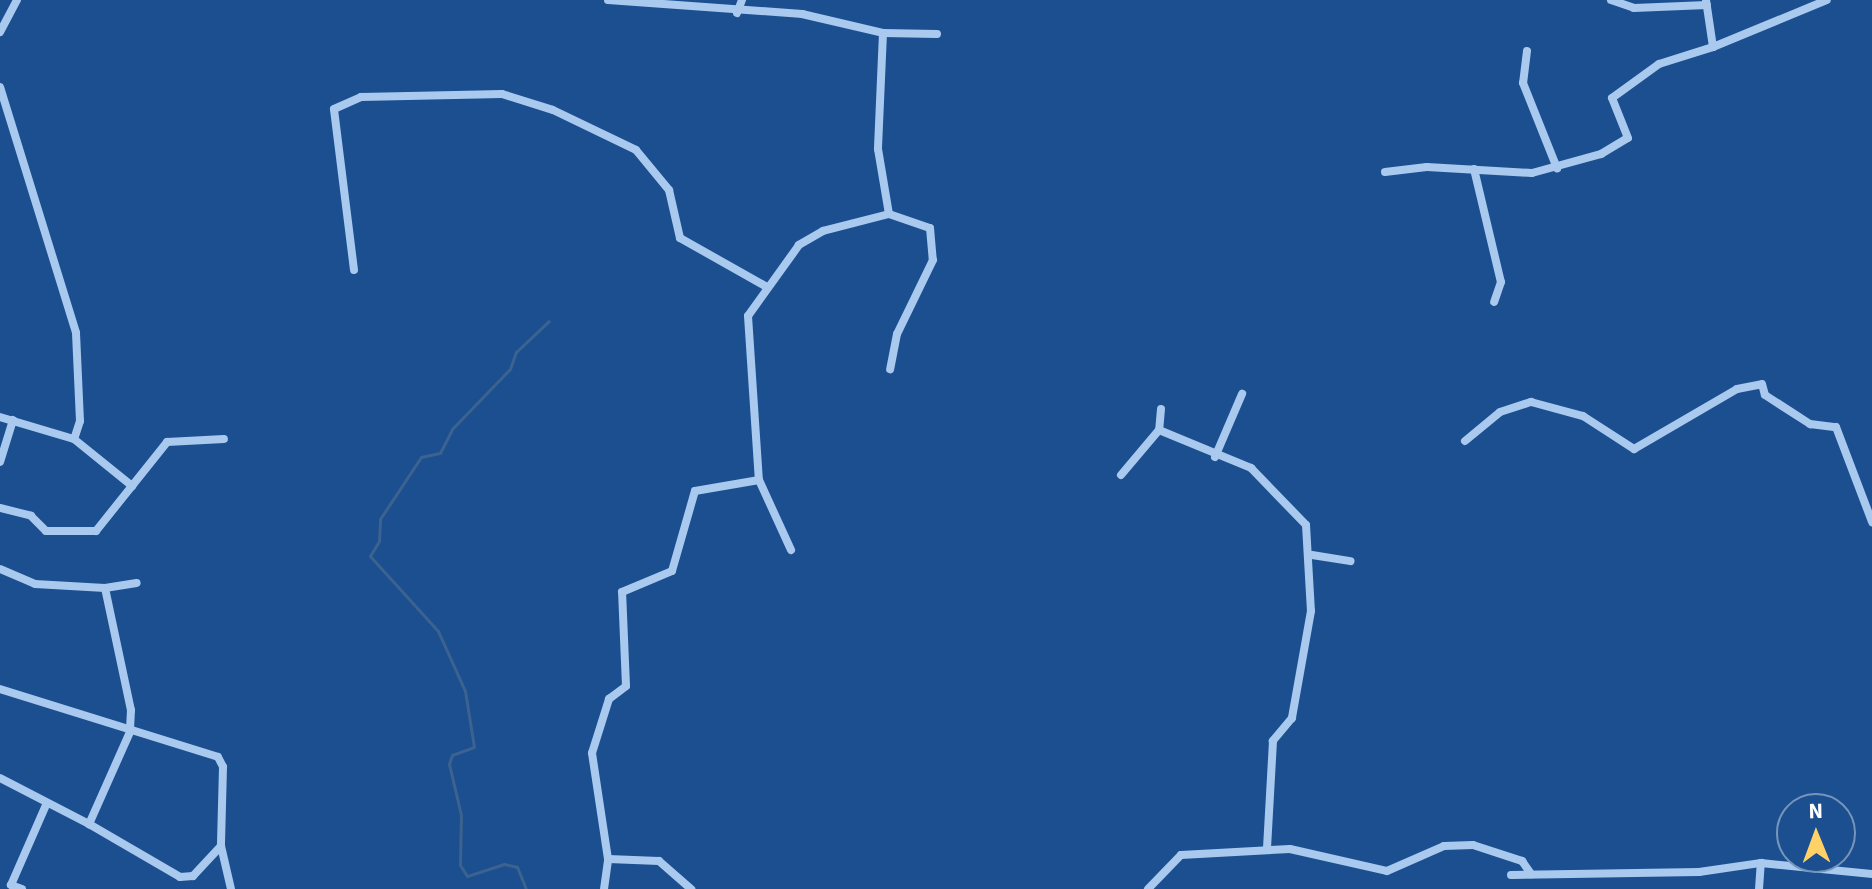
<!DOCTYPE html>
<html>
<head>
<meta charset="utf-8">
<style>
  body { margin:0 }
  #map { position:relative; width:1872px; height:889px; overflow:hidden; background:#1b4f8f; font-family:"Source Sans 3",sans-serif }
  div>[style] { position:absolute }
  .stream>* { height:3px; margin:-1.5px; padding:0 1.5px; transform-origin:1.5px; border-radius:1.5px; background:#3c6290 }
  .minor>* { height:8px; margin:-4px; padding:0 4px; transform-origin:4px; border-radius:4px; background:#a9c9ee }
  span { translate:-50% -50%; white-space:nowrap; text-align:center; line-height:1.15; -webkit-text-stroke:8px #1b4f8f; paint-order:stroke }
  .north { position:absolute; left:1776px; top:793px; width:80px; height:80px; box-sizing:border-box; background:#1b4f8f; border:2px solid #7695bc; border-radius:50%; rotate:359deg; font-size:22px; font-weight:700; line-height:32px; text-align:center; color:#fff }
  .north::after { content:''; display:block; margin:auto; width:28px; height:36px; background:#ffd166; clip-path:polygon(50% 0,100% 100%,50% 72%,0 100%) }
</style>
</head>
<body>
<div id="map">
  <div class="stream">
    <div style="left:526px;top:889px;width:24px;rotate:-112deg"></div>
    <div style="left:517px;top:867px;width:13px;rotate:-167deg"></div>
    <div style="left:504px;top:864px;width:39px;rotate:162deg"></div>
    <div style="left:467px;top:876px;width:13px;rotate:-122deg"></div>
    <div style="left:460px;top:865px;width:50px;rotate:-88.9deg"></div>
    <div style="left:461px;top:815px;width:52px;rotate:-103.2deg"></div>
    <div style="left:449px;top:764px;width:9px;rotate:-72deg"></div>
    <div style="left:452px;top:755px;width:23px;rotate:-20deg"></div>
    <div style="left:474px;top:747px;width:57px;rotate:-99.1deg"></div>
    <div style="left:465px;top:691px;width:66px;rotate:-114.2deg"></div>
    <div style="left:438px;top:631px;width:101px;rotate:-132.2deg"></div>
    <div style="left:370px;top:556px;width:17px;rotate:-59deg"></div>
    <div style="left:379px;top:541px;width:22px;rotate:-87deg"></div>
    <div style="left:380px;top:519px;width:74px;rotate:-56.5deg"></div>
    <div style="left:421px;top:457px;width:19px;rotate:-12deg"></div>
    <div style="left:440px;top:453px;width:27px;rotate:-63deg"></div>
    <div style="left:452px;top:429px;width:83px;rotate:-46deg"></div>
    <div style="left:510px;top:369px;width:18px;rotate:-71deg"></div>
    <div style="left:516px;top:352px;width:45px;rotate:-43.2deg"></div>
  </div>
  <div class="minor">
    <div style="left:608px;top:0;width:195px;rotate:4.1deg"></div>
    <div style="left:802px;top:14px;width:83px;rotate:13.2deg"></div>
    <div style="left:883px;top:33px;width:116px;rotate:92.5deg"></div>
    <div style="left:878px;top:149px;width:66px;rotate:80.4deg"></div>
    <div style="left:889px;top:214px;width:68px;rotate:165.6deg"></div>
    <div style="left:823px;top:231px;width:28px;rotate:150deg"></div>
    <div style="left:799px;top:245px;width:87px;rotate:125.7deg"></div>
    <div style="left:748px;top:316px;width:164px;rotate:86.2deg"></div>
    <div style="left:1611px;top:0;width:24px;rotate:19deg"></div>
    <div style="left:1634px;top:8px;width:73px;rotate:-2.4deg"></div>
    <div style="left:737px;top:13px;width:14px;rotate:-69deg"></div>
    <div style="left:0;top:32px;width:36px;rotate:-62deg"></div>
    <div style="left:883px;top:33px;width:54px;rotate:1.1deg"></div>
    <div style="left:1713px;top:47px;width:123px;rotate:-22.4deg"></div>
    <div style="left:1527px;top:51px;width:32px;rotate:97deg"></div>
    <div style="left:1523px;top:83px;width:92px;rotate:68.2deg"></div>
    <div style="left:0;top:87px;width:257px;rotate:72.8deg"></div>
    <div style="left:76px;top:333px;width:88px;rotate:87.4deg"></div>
    <div style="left:80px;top:421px;width:19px;rotate:108deg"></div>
    <div style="left:74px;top:439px;width:75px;rotate:39deg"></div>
    <div style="left:1474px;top:169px;width:116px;rotate:76.6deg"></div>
    <div style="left:1501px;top:282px;width:21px;rotate:109deg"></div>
    <div style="left:1385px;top:172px;width:42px;rotate:-6.8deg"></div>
    <div style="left:1427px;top:167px;width:105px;rotate:3.3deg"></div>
    <div style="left:1532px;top:173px;width:72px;rotate:-15.4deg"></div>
    <div style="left:1601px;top:154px;width:31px;rotate:-31deg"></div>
    <div style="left:1628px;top:138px;width:43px;rotate:-111.8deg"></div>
    <div style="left:1612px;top:98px;width:58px;rotate:-35.9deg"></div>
    <div style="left:1659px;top:64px;width:57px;rotate:-17.5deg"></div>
    <div style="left:1713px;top:47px;width:48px;rotate:-98.5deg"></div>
    <div style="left:889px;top:214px;width:43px;rotate:18.9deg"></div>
    <div style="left:930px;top:228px;width:32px;rotate:85deg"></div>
    <div style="left:933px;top:260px;width:82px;rotate:115.9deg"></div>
    <div style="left:897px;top:334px;width:36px;rotate:101deg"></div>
    <div style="left:354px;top:270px;width:162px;rotate:-97.1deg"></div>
    <div style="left:334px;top:109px;width:30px;rotate:-24deg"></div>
    <div style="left:361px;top:97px;width:141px;rotate:-1.2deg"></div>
    <div style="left:502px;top:94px;width:53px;rotate:17.4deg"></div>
    <div style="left:553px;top:110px;width:92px;rotate:25.7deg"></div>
    <div style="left:636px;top:150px;width:52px;rotate:50.5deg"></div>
    <div style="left:669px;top:190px;width:49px;rotate:77.1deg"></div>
    <div style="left:680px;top:238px;width:100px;rotate:29.4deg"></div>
    <div style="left:1161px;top:409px;width:21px;rotate:95deg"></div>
    <div style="left:1159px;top:430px;width:100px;rotate:22.4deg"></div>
    <div style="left:1251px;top:468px;width:79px;rotate:46deg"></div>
    <div style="left:1306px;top:525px;width:86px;rotate:86.7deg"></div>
    <div style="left:1311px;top:611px;width:109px;rotate:100.1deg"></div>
    <div style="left:1292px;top:718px;width:30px;rotate:130deg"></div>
    <div style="left:1273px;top:741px;width:109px;rotate:93.2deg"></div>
    <div style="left:0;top:417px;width:77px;rotate:16.6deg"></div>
    <div style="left:1465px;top:441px;width:45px;rotate:-39.6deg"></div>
    <div style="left:1500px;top:412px;width:33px;rotate:-18deg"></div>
    <div style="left:1531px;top:402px;width:54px;rotate:15.1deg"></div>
    <div style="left:1583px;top:416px;width:61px;rotate:32.9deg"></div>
    <div style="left:1634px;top:449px;width:119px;rotate:-30.2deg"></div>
    <div style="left:1737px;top:389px;width:25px;rotate:-11deg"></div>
    <div style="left:1762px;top:384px;width:11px;rotate:75deg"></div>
    <div style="left:1765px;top:395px;width:54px;rotate:32.8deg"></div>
    <div style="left:1810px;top:424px;width:26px;rotate:7deg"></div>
    <div style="left:1836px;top:427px;width:102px;rotate:69.2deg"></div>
    <div style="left:1215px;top:457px;width:69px;rotate:-66.8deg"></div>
    <div style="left:0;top:462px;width:44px;rotate:-72.8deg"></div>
    <div style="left:1121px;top:475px;width:59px;rotate:-49.8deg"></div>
    <div style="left:0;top:508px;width:32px;rotate:14deg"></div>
    <div style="left:31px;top:516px;width:21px;rotate:45deg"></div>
    <div style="left:46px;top:531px;width:50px"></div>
    <div style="left:96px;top:531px;width:114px;rotate:-51.4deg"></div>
    <div style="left:167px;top:442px;width:57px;rotate:-3deg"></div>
    <div style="left:1312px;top:555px;width:39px;rotate:9deg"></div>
    <div style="left:0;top:569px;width:38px;rotate:23deg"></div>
    <div style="left:35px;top:584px;width:70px;rotate:3.3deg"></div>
    <div style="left:105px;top:588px;width:125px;rotate:78deg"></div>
    <div style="left:131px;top:710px;width:22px;rotate:93deg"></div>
    <div style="left:130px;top:732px;width:101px;rotate:114deg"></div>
    <div style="left:89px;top:824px;width:100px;rotate:-152.7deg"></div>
    <div style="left:105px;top:588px;width:32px;rotate:-9deg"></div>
    <div style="left:0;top:689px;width:228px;rotate:17.3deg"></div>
    <div style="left:218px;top:757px;width:11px;rotate:63deg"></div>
    <div style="left:223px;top:767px;width:79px;rotate:91.5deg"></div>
    <div style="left:221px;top:846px;width:44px;rotate:76.9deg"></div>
    <div style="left:89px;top:824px;width:105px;rotate:30.2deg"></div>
    <div style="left:180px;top:877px;width:13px;rotate:-4deg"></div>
    <div style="left:193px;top:876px;width:41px;rotate:-47deg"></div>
    <div style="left:608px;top:859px;width:51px;rotate:2.2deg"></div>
    <div style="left:659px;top:861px;width:43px;rotate:41.2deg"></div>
    <div style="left:1511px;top:875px;width:188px;rotate:-0.9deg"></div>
    <div style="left:1699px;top:872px;width:63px;rotate:-8.3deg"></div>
    <div style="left:1761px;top:863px;width:112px;rotate:5.7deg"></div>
    <div style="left:22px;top:889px;width:12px;rotate:-160deg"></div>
    <div style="left:11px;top:885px;width:87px;rotate:-66.4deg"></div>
    <div style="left:604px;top:889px;width:30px;rotate:-82deg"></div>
    <div style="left:608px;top:859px;width:107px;rotate:-98.6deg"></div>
    <div style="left:592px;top:753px;width:57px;rotate:-72.5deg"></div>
    <div style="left:609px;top:699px;width:21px;rotate:-37deg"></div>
    <div style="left:626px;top:686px;width:94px;rotate:-92.4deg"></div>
    <div style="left:622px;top:592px;width:54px;rotate:-22.8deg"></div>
    <div style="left:672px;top:571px;width:83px;rotate:-74deg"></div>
    <div style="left:695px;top:491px;width:65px;rotate:-9.8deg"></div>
    <div style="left:759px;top:480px;width:77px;rotate:65.4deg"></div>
    <div style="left:1148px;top:889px;width:47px;rotate:-45.9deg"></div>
    <div style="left:1181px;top:855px;width:109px;rotate:-3.2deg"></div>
    <div style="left:1290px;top:849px;width:99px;rotate:12.8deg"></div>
    <div style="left:1387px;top:871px;width:62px;rotate:-23.7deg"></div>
    <div style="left:1444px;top:846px;width:29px;rotate:-2deg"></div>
    <div style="left:1473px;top:845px;width:52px;rotate:18.1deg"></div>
    <div style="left:1522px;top:861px;width:16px;rotate:55deg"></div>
    <div style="left:1759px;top:889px;width:26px;rotate:-86deg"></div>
  </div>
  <div class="north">N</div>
</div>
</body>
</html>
